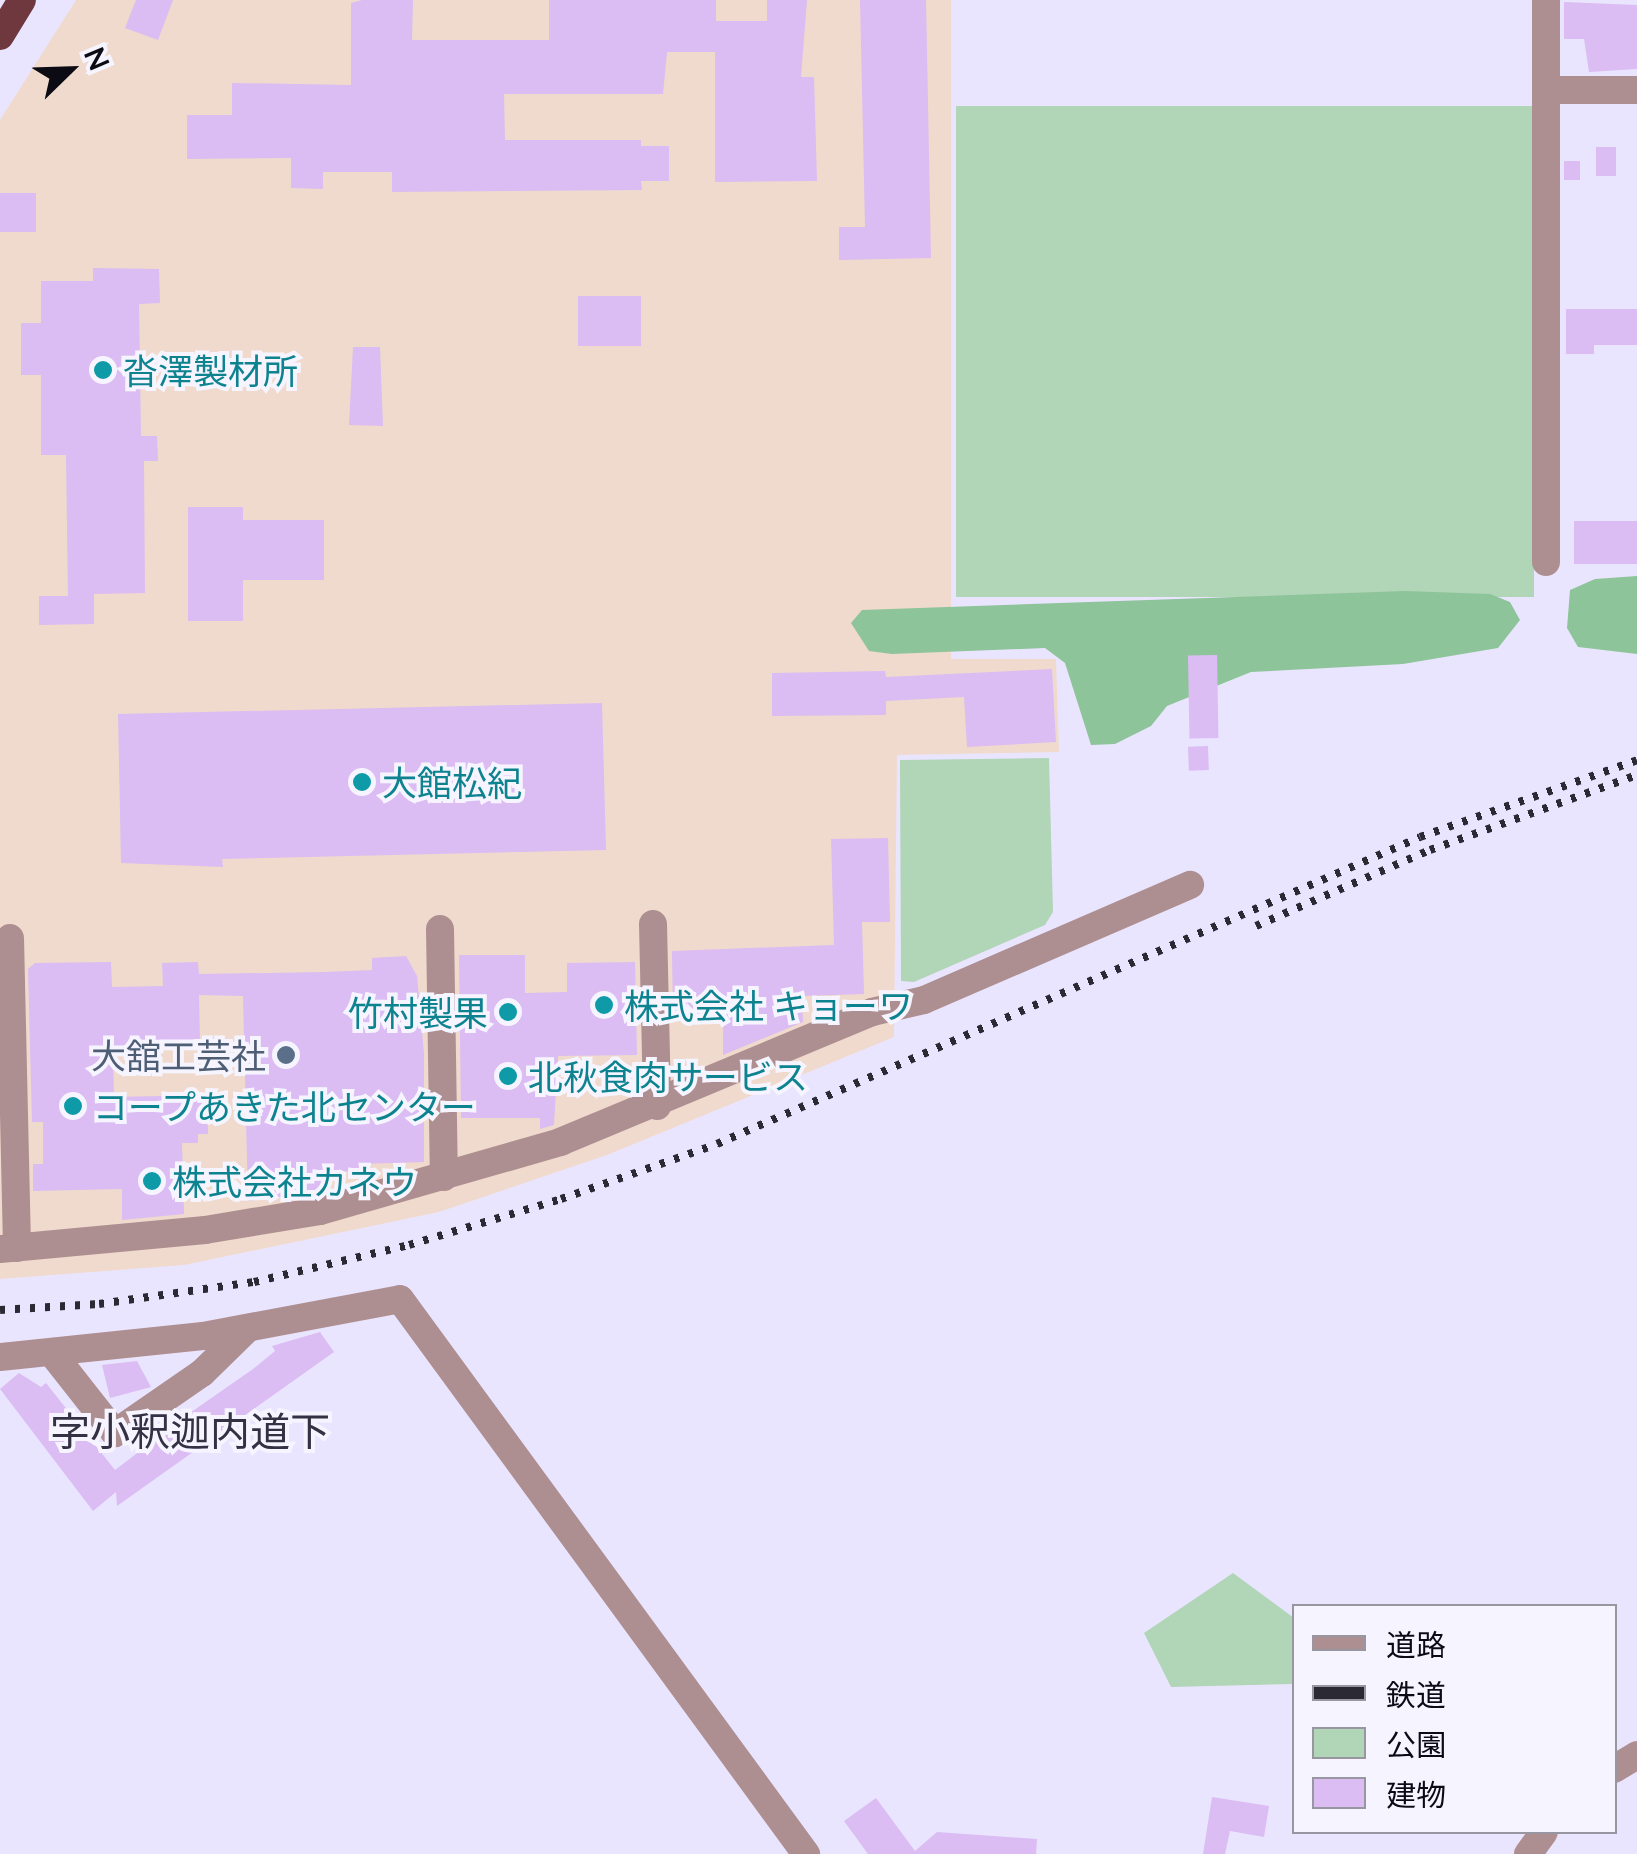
<!DOCTYPE html>
<html>
<head>
<meta charset="utf-8">
<style>
  body { margin:0 }
  #map { position:relative; width:1637px; height:1854px; overflow:hidden; background:#eae5ff; font-family:Lato,"Noto Sans JP",sans-serif }
  div>[style] { position:absolute }
  .industrial>* { inset:0; background:#f0dacd }
  .green>* { inset:0; background:#b0d5b7; transform-origin:0 0 }
  .forest>* { inset:0; background:#8ec499 }
  .building>* { inset:0; background:#dbbcf3; transform-origin:0 0 }
  .minor>* { height:28px; margin:-14px; padding:0 14px; transform-origin:14px; border-radius:14px; background:#ae8f91 }
  .trunk>* { height:28px; margin:-14px; padding:0 14px; transform-origin:14px; border-radius:14px; background:#6e383e }
  .rail>* { height:8px; margin-top:-4px; transform-origin:0; background:repeating-linear-gradient(90deg,#2b2a34 0 5px,transparent 0 15px) }
  .dots>* { width:28px; height:28px; translate:-50% -50%; box-sizing:border-box; border:5px solid #f6f5ff; border-radius:50% }
  span { translate:-50% -50%; white-space:nowrap; text-align:center; line-height:1.15; -webkit-text-stroke:8px #f6f5ff; paint-order:stroke }
  .culture-label { font-size:35px; color:#0d838f }
  .left { translate:0 -50%; text-align:left }
  .right { translate:-100% -50%; text-align:right }
  .service-label { font-size:35px; color:#4e5e75 }
  .quarter-label { font-size:40px; color:#343144 }
  .legend { position:absolute; left:1292px; top:1604px; width:325px; height:230px; box-sizing:border-box; background:#f6f5ff; border:2px solid #9897a1; margin:0; padding:12px 18px; list-style:none; font-size:30px; color:#0c0b13 }
  .legend li { display:flex; align-items:center; gap:20px; height:50px }
  .legend b { width:50px; border:2px solid #9897a1 }
  .north { position:absolute; left:20px; top:20px; width:100px; height:100px; -webkit-text-stroke:8px #f6f5ff; paint-order:stroke; rotate:67deg; font-size:28px; font-weight:700; line-height:40px; text-align:center; color:#0c0b13 }
  .north::after { content:''; display:block; margin:auto; width:35px; height:45px; background:#0c0b13; clip-path:polygon(50% 0,100% 100%,50% 72%,0 100%) }
</style>
</head>
<body>
<div id="map">
  <div class="industrial">
    <div style="clip-path:polygon(76px 0,951px 0,951px 659px,1056px 659px,1059px 752px,897px 755px,894px 1037px,607px 1155px,439px 1212px,184px 1265px,0 1279px,0 120px)"></div>
  </div>
  <div class="green">
    <div style="left:956px;top:106px;width:578px;height:491px"></div>
    <div style="clip-path:polygon(1049px 758px,1053px 912px,1045px 925px,914px 982px,901px 981px,900px 760px)"></div>
    <div style="clip-path:polygon(1233px 1573px,1294px 1618px,1294px 1684px,1171px 1687px,1144px 1633px)"></div>
  </div>
  <div class="forest">
    <div style="clip-path:polygon(1637px 576px,1637px 654px,1578px 647px,1567px 628px,1570px 590px,1595px 579px)"></div>
    <div style="clip-path:polygon(1405px 591px,1490px 594px,1510px 602px,1520px 620px,1498px 648px,1403px 664px,1251px 672px,1167px 706px,1151px 726px,1115px 744px,1091px 745px,1065px 663px,1045px 648px,892px 654px,869px 651px,851px 623px,862px 610px)"></div>
  </div>
  <div class="building">
    <div style="clip-path:polygon(136px 0,173px 0,158px 40px,125px 28px)"></div>
    <div style="clip-path:polygon(362px 0,413px 0,412px 40px,549px 40px,549px 0,716px 0,716px 21px,767px 21px,767px 0,807px 0,801px 77px,814px 77px,817px 181px,715px 182px,715px 52px,667px 52px,663px 94px,504px 94px,505px 140px,641px 140px,641px 146px,669px 146px,669px 181px,641px 181px,642px 190px,392px 192px,392px 172px,323px 172px,323px 189px,291px 188px,291px 158px,187px 159px,187px 115px,232px 115px,232px 83px,351px 85px,351px 3px)"></div>
    <div style="clip-path:polygon(860px 0,926px 0,931px 258px,839px 260px,839px 227px,865px 227px)"></div>
    <div style="clip-path:polygon(1564px 2px,1637px 5px,1637px 69px,1589px 72px,1584px 39px,1564px 39px)"></div>
    <div style="left:1596px;top:147px;width:20px;height:29px"></div>
    <div style="left:1564px;top:161px;width:16px;height:19px"></div>
    <div style="left:36px;top:193px;width:39px;height:36px;rotate:90deg"></div>
    <div style="clip-path:polygon(93px 268px,159px 269px,160px 303px,139px 304px,141px 436px,157px 436px,158px 461px,144px 461px,145px 593px,94px 594px,94px 624px,39px 625px,39px 596px,68px 596px,66px 455px,41px 455px,41px 375px,21px 375px,21px 323px,41px 323px,41px 281px,93px 281px)"></div>
    <div style="left:578px;top:296px;width:63px;height:50px"></div>
    <div style="clip-path:polygon(1566px 309px,1637px 309px,1637px 345px,1594px 345px,1594px 354px,1566px 354px)"></div>
    <div style="clip-path:polygon(353px 347px,380px 347px,383px 426px,349px 425px)"></div>
    <div style="clip-path:polygon(188px 507px,243px 507px,243px 520px,324px 520px,324px 580px,243px 580px,243px 621px,188px 621px)"></div>
    <div style="left:1637px;top:521px;width:43px;height:63px;rotate:90deg"></div>
    <div style="left:1217px;top:655px;width:83px;height:29px;rotate:89deg"></div>
    <div style="clip-path:polygon(1052px 669px,1056px 742px,967px 747px,964px 697px,886px 701px,886px 715px,772px 716px,772px 673px,885px 671px,886px 677px)"></div>
    <div style="clip-path:polygon(602px 703px,606px 850px,222px 859px,223px 867px,121px 863px,118px 714px)"></div>
    <div style="left:1208px;top:746px;width:24px;height:20px;rotate:88deg"></div>
    <div style="clip-path:polygon(888px 838px,890px 922px,862px 922px,864px 994px,802px 996px,803px 1022px,723px 1055px,723px 1018px,673px 1018px,672px 951px,834px 945px,831px 839px)"></div>
    <div style="clip-path:polygon(459px 955px,525px 955px,525px 993px,567px 992px,567px 963px,635px 962px,637px 1055px,558px 1056px,554px 1125px,540px 1129px,540px 1118px,461px 1118px)"></div>
    <div style="clip-path:polygon(406px 956px,417px 976px,424px 1053px,424px 1162px,360px 1164px,360px 1171px,325px 1172px,325px 1191px,248px 1201px,243px 996px,199px 995px,200px 1044px,113px 1055px,114px 1097px,207px 1095px,208px 1134px,198px 1134px,198px 1143px,182px 1143px,184px 1214px,122px 1220px,122px 1189px,33px 1191px,33px 1164px,43px 1164px,43px 1122px,32px 1122px,28px 969px,35px 963px,111px 962px,112px 987px,163px 986px,162px 963px,198px 962px,199px 974px,325px 972px,372px 970px,372px 958px)"></div>
    <div style="clip-path:polygon(320px 1332px,334px 1352px,117px 1506px,116px 1492px,93px 1511px,0 1389px,19px 1373px,41px 1387px,46px 1383px,115px 1470px,157px 1438px,151px 1431px,176px 1413px,177px 1422px,253px 1369px,275px 1351px,272px 1346px)"></div>
    <div style="clip-path:polygon(137px 1361px,151px 1387px,110px 1398px,102px 1365px)"></div>
    <div style="clip-path:polygon(1212px 1797px,1269px 1806px,1264px 1837px,1230px 1831px,1225px 1854px,1203px 1854px)"></div>
    <div style="clip-path:polygon(876px 1798px,915px 1851px,937px 1832px,1037px 1839px,1036px 1854px,868px 1854px,844px 1821px)"></div>
  </div>
  <div class="minor">
    <div style="left:1546px;top:90px;width:91px"></div>
    <div style="left:1546px;top:562px;width:562px;rotate:-90deg"></div>
    <div style="left:653px;top:924px;width:182px;rotate:88.7deg"></div>
    <div style="left:440px;top:929px;width:248px;rotate:89.1deg"></div>
    <div style="left:10px;top:938px;width:310px;rotate:88.7deg"></div>
    <div style="left:0;top:1249px;width:206px;rotate:-5.3deg"></div>
    <div style="left:205px;top:1230px;width:117px;rotate:-9.4deg"></div>
    <div style="left:320px;top:1211px;width:250px;rotate:-16deg"></div>
    <div style="left:560px;top:1142px;width:338px;rotate:-22.6deg"></div>
    <div style="left:872px;top:1012px;width:53px;rotate:-13deg"></div>
    <div style="left:924px;top:1000px;width:290px;rotate:-23.4deg"></div>
    <div style="left:52px;top:1353px;width:102px;rotate:51.8deg"></div>
    <div style="left:115px;top:1433px;width:106px;rotate:-34.6deg"></div>
    <div style="left:202px;top:1373px;width:64px;rotate:-44.4deg"></div>
    <div style="left:0;top:1357px;width:204px;rotate:-5.9deg"></div>
    <div style="left:203px;top:1336px;width:200px;rotate:-10.6deg"></div>
    <div style="left:400px;top:1299px;width:688px;rotate:53.81deg"></div>
    <div style="left:1614px;top:1769px;width:27px;rotate:-31deg"></div>
    <div style="left:1528px;top:1854px;width:27px;rotate:-54deg"></div>
  </div>
  <div class="trunk">
    <div style="left:0;top:36px;width:42px;rotate:-58.6deg"></div>
  </div>
  <div class="rail">
    <div style="left:1256px;top:926px;width:190px;rotate:-23.6deg"></div>
    <div style="left:1430px;top:850px;width:220px;rotate:-19.9deg"></div>
    <div style="left:0;top:1310px;width:99px;rotate:-3.5deg"></div>
    <div style="left:99px;top:1304px;width:157px;rotate:-8.1deg"></div>
    <div style="left:254px;top:1282px;width:159px;rotate:-13.4deg"></div>
    <div style="left:409px;top:1245px;width:159px;rotate:-16.8deg"></div>
    <div style="left:561px;top:1199px;width:165px;rotate:-19.4deg"></div>
    <div style="left:717px;top:1144px;width:767px;rotate:-23.59deg"></div>
    <div style="left:1420px;top:837px;width:230px;rotate:-19.5deg"></div>
  </div>
  <div class="dots">
    <div style="left:103px;top:370px;background:#0f9aa8"></div>
    <div style="left:362px;top:782px;background:#0f9aa8"></div>
    <div style="left:604px;top:1005px;background:#0f9aa8"></div>
    <div style="left:508px;top:1012px;background:#0f9aa8"></div>
    <div style="left:286px;top:1055px;background:#5c6f8a"></div>
    <div style="left:508px;top:1076px;background:#0f9aa8"></div>
    <div style="left:73px;top:1106px;background:#0f9aa8"></div>
    <div style="left:152px;top:1181px;background:#0f9aa8"></div>
  </div>
  <div class="culture-label">
    <span class="left" style="left:123px;top:370px">沓澤製材所</span>
    <span class="left" style="left:382px;top:782px">大館松紀</span>
    <span class="left" style="left:624px;top:1005px">株式会社 キョーワ</span>
    <span class="right" style="left:488px;top:1012px">竹村製果</span>
    <span class="left" style="left:528px;top:1076px">北秋食肉サービス</span>
    <span class="left" style="left:93px;top:1106px">コープあきた北センター</span>
    <span class="left" style="left:172px;top:1181px">株式会社カネウ</span>
  </div>
  <div class="service-label">
    <span class="right" style="left:266px;top:1055px">大舘工芸社</span>
  </div>
  <div class="quarter-label">
    <span style="left:190px;top:1431px">字小釈迦内道下</span>
  </div>
  <ul class="legend">
  <li><b style="height:12px;background:#ae8f91"></b>道路</li>
  <li><b style="height:12px;background:#2b2a34"></b>鉄道</li>
  <li><b style="height:28px;background:#b0d5b7"></b>公園</li>
  <li><b style="height:28px;background:#dbbcf3"></b>建物</li>
  </ul>
  <div class="north">N</div>
</div>
</body>
</html>
